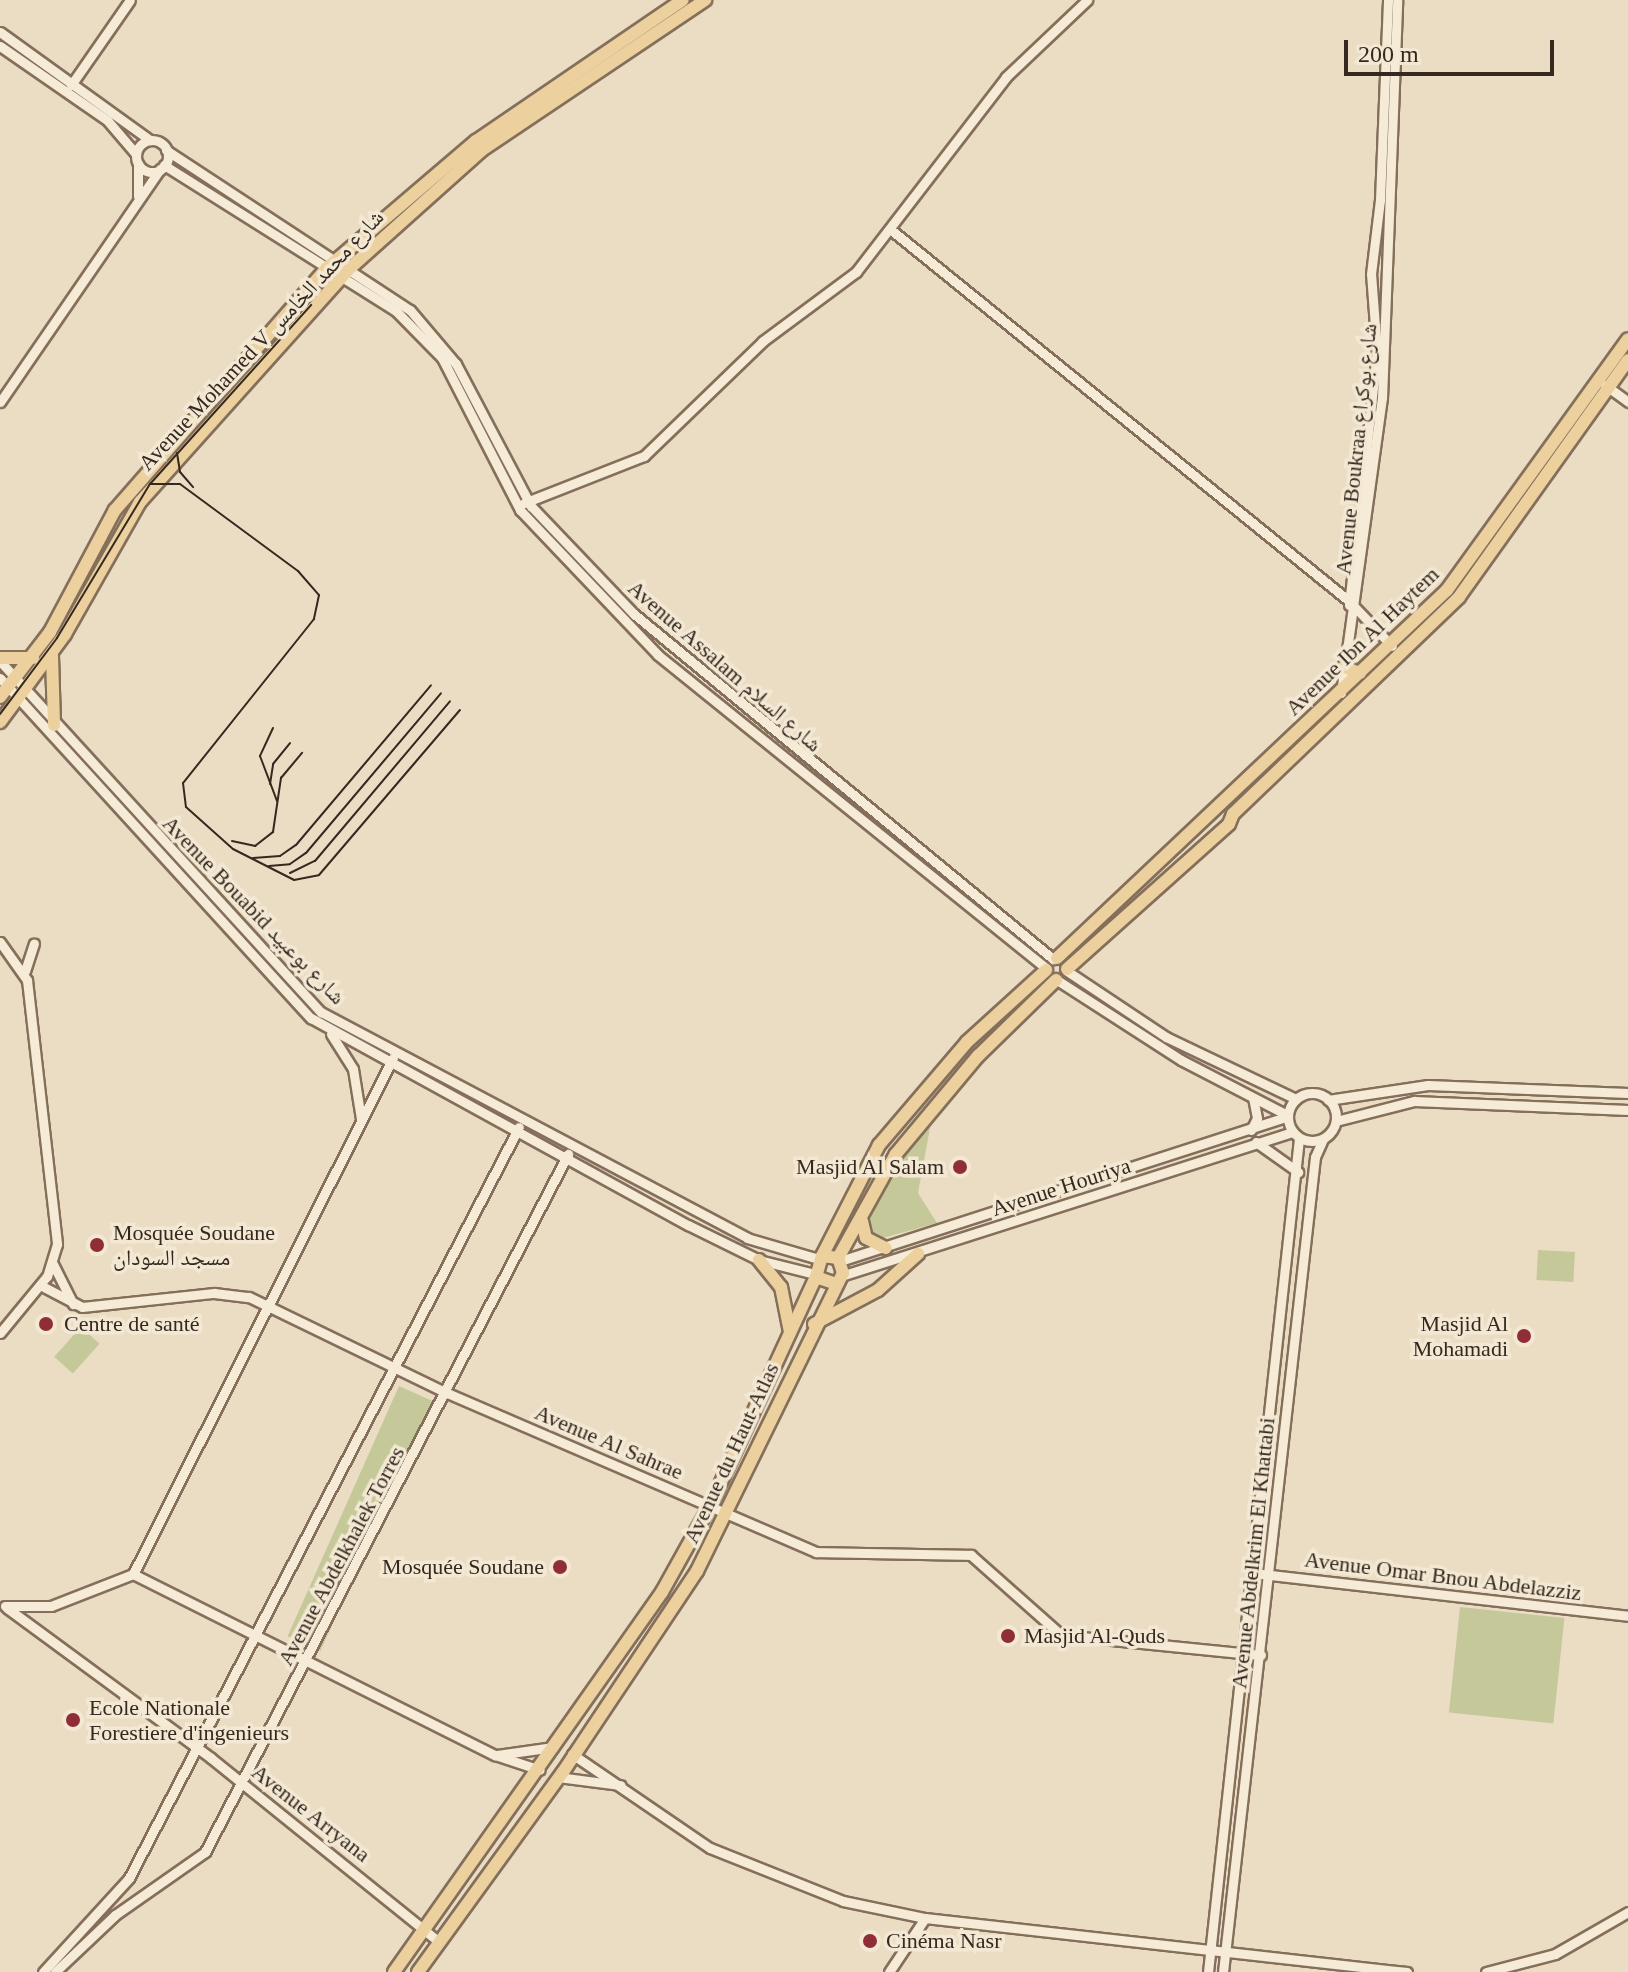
<!DOCTYPE html>
<html>
<head>
<meta charset="utf-8">
<style>
  body { margin:0 }
  #map { position:relative; width:1628px; height:1972px; overflow:hidden; background:#ebddc4; font-family:"Times New Roman","Noto Naskh Arabic",serif }
  div>[style] { position:absolute }
  .green>* { inset:0; background:#c5c898; transform-origin:0 0 }
  .roads { filter:drop-shadow(2px 0 #846f5b) drop-shadow(-2px 0 #846f5b) drop-shadow(0 2px #846f5b) drop-shadow(0 -2px #846f5b) }
  .minor>* { height:9px; margin:-4.5px; padding:0 4.5px; transform-origin:4.5px; border-radius:4.5px; background:#f6ebd6 }
  .minor>.ring { margin:-4.5px; padding:0; box-sizing:content-box; background:none; border:9px solid #f6ebd6; border-radius:50% }
  .major>* { height:12px; margin:-6px; padding:0 6px; transform-origin:6px; border-radius:6px; background:#ecd09e }
  .tram>* { height:2px; margin:-1px; padding:0 1px; transform-origin:1px; border-radius:1px; background:#35281f }
  .dots>* { width:22px; height:22px; translate:-50% -50%; box-sizing:border-box; border:4px solid #f3e8d3; border-radius:50% }
  span { translate:-50% -50%; white-space:nowrap; text-align:center; line-height:1.15; -webkit-text-stroke:7px #f3e8d3; paint-order:stroke }
  .street-label { font-size:22px; color:#35281f }
  .poi-label { font-size:22px; color:#35281f }
  .right { translate:-100% -50%; text-align:right }
  .left { translate:0 -50%; text-align:left }
  .scale { position:absolute; left:1344px; top:40px; width:210px; height:36px; box-sizing:border-box; border:4px solid #35281f; border-top:0; padding-left:10px; font-size:24px; line-height:28px; white-space:nowrap; color:#35281f; -webkit-text-stroke:6px #f3e8d3; paint-order:stroke }
</style>
</head>
<body>
<div id="map">
  <div class="green">
    <div style="clip-path:polygon(932px 1117px,918px 1193px,937px 1223px,879px 1239px,867px 1228px,871px 1212px,890px 1172px)"></div>
    <div style="left:1538px;top:1250px;width:37px;height:30px;rotate:3deg"></div>
    <div style="left:81px;top:1327px;width:25px;height:40px;rotate:42deg"></div>
    <div style="left:399px;top:1386px;width:36px;height:274px;rotate:24deg"></div>
    <div style="left:1460px;top:1607px;width:105px;height:106px;rotate:6deg"></div>
  </div>
  <div class="roads">
    <div class="minor">
      <div style="left:0;top:32px;width:185px;rotate:35.8deg"></div>
      <div style="left:0;top:46px;width:130px;rotate:34.7deg"></div>
      <div style="left:107px;top:120px;width:45px;rotate:49.5deg"></div>
      <div style="left:71px;top:85px;width:103px;rotate:-55.2deg"></div>
      <div class="ring" style="left:136px;top:140px;width:23px;height:23px"></div>
      <div style="left:166px;top:150px;width:292px;rotate:33.3deg"></div>
      <div style="left:410px;top:310px;width:71px;rotate:49.6deg"></div>
      <div style="left:456px;top:364px;width:161px;rotate:62.2deg"></div>
      <div style="left:531px;top:506px;width:149px;rotate:46.4deg"></div>
      <div style="left:634px;top:614px;width:543px;rotate:39.47deg"></div>
      <div style="left:164px;top:165px;width:274px;rotate:32.2deg"></div>
      <div style="left:396px;top:311px;width:66px;rotate:45.6deg"></div>
      <div style="left:442px;top:358px;width:171px;rotate:62.8deg"></div>
      <div style="left:520px;top:510px;width:200px;rotate:46.4deg"></div>
      <div style="left:658px;top:655px;width:499px;rotate:38.9deg"></div>
      <div style="left:138px;top:196px;width:32px;rotate:-90deg"></div>
      <div style="left:890px;top:229px;width:591px;rotate:39.02deg"></div>
      <div style="left:1349px;top:601px;width:62px;rotate:46.3deg"></div>
      <div style="left:1605px;top:385px;width:29px;rotate:36deg"></div>
      <div style="left:0;top:402px;width:283px;rotate:-55.5deg"></div>
      <div style="left:524px;top:503px;width:129px;rotate:-21.4deg"></div>
      <div style="left:644px;top:456px;width:165px;rotate:-44deg"></div>
      <div style="left:763px;top:341px;width:116px;rotate:-36.6deg"></div>
      <div style="left:856px;top:272px;width:246px;rotate:-52.4deg"></div>
      <div style="left:1006px;top:77px;width:112px;rotate:-43.5deg"></div>
      <div style="left:1349px;top:605px;width:254px;rotate:-83.7deg"></div>
      <div style="left:1377px;top:353px;width:79px;rotate:-94.3deg"></div>
      <div style="left:1371px;top:274px;width:75px;rotate:-83.1deg"></div>
      <div style="left:1380px;top:200px;width:200px;rotate:-87.7deg"></div>
      <div style="left:0;top:661px;width:476px;rotate:47.6deg"></div>
      <div style="left:321px;top:1012px;width:482px;rotate:27.9deg"></div>
      <div style="left:747px;top:1238px;width:75px;rotate:16.3deg"></div>
      <div style="left:0;top:678px;width:461px;rotate:47.6deg"></div>
      <div style="left:311px;top:1018px;width:430px;rotate:28.8deg"></div>
      <div style="left:688px;top:1225px;width:79px;rotate:26.2deg"></div>
      <div style="left:759px;top:1260px;width:58px;rotate:14deg"></div>
      <div style="left:1341px;top:693px;width:298px;rotate:-82.1deg"></div>
      <div style="left:1382px;top:398px;width:398px;rotate:-87.8deg"></div>
      <div style="left:0;top:942px;width:47px;rotate:54.6deg"></div>
      <div style="left:27px;top:980px;width:266px;rotate:83.5deg"></div>
      <div style="left:57px;top:1244px;width:34px;rotate:107deg"></div>
      <div style="left:47px;top:1276px;width:74px;rotate:129.5deg"></div>
      <div style="left:25px;top:971px;width:29px;rotate:-72deg"></div>
      <div style="left:1067px;top:971px;width:119px;rotate:33.7deg"></div>
      <div style="left:1166px;top:1037px;width:144px;rotate:25.5deg"></div>
      <div style="left:1057px;top:980px;width:148px;rotate:32.8deg"></div>
      <div style="left:1181px;top:1060px;width:119px;rotate:27.4deg"></div>
      <div style="left:331px;top:1034px;width:41px;rotate:57.8deg"></div>
      <div style="left:353px;top:1069px;width:51px;rotate:80.9deg"></div>
      <div class="ring" style="left:1288px;top:1093px;width:39px;height:39px"></div>
      <div style="left:1328px;top:1100px;width:101px;rotate:-8.5deg"></div>
      <div style="left:1428px;top:1085px;width:200px;rotate:2.3deg"></div>
      <div style="left:1336px;top:1121px;width:81px;rotate:-14.4deg"></div>
      <div style="left:1414px;top:1101px;width:214px;rotate:2.4deg"></div>
      <div style="left:1251px;top:1130px;width:13px;rotate:-63deg"></div>
      <div style="left:1257px;top:1118px;width:20px;rotate:-101deg"></div>
      <div style="left:1256px;top:1142px;width:52px;rotate:35.5deg"></div>
      <div style="left:840px;top:1261px;width:470px;rotate:-17.9deg"></div>
      <div style="left:53px;top:1264px;width:45px;rotate:63.4deg"></div>
      <div style="left:841px;top:1276px;width:473px;rotate:-17.7deg"></div>
      <div style="left:40px;top:1285px;width:47px;rotate:27.6deg"></div>
      <div style="left:82px;top:1307px;width:133px;rotate:-6.1deg"></div>
      <div style="left:214px;top:1293px;width:35px;rotate:7deg"></div>
      <div style="left:249px;top:1297px;width:220px;rotate:25.9deg"></div>
      <div style="left:447px;top:1393px;width:402px;rotate:23.3deg"></div>
      <div style="left:816px;top:1552px;width:155px;rotate:1.1deg"></div>
      <div style="left:971px;top:1555px;width:120px;rotate:41.6deg"></div>
      <div style="left:1061px;top:1635px;width:201px;rotate:5.7deg"></div>
      <div style="left:1253px;top:1573px;width:377px;rotate:6.5deg"></div>
      <div style="left:133px;top:1574px;width:405px;rotate:26.6deg"></div>
      <div style="left:495px;top:1755px;width:47px;rotate:18.4deg"></div>
      <div style="left:5px;top:1606px;width:46px"></div>
      <div style="left:51px;top:1606px;width:88px;rotate:-21.3deg"></div>
      <div style="left:133px;top:1574px;width:578px;rotate:-63.26deg"></div>
      <div style="left:7px;top:1608px;width:253px;rotate:36.3deg"></div>
      <div style="left:211px;top:1758px;width:293px;rotate:38.9deg"></div>
      <div style="left:572px;top:1754px;width:167px;rotate:34.3deg"></div>
      <div style="left:710px;top:1848px;width:143px;rotate:21.7deg"></div>
      <div style="left:843px;top:1901px;width:84px;rotate:11.7deg"></div>
      <div style="left:925px;top:1918px;width:485px;rotate:6.4deg"></div>
      <div style="left:497px;top:1755px;width:57px;rotate:-8.1deg"></div>
      <div style="left:558px;top:1777px;width:63px;rotate:7.4deg"></div>
      <div style="left:43px;top:1972px;width:127px;rotate:-47.5deg"></div>
      <div style="left:129px;top:1878px;width:846px;rotate:-62.56deg"></div>
      <div style="left:55px;top:1972px;width:83px;rotate:-43.5deg"></div>
      <div style="left:115px;top:1915px;width:110px;rotate:-35deg"></div>
      <div style="left:205px;top:1852px;width:787px;rotate:-62.52deg"></div>
      <div style="left:889px;top:1972px;width:65px;rotate:-56.3deg"></div>
      <div style="left:1208px;top:1972px;width:839px;rotate:-83.77deg"></div>
      <div style="left:1223px;top:1972px;width:820px;rotate:-83.56deg"></div>
      <div style="left:1315px;top:1157px;width:20px;rotate:-66deg"></div>
      <div style="left:1486px;top:1972px;width:71px;rotate:-14.6deg"></div>
      <div style="left:1555px;top:1954px;width:84px;rotate:-29.9deg"></div>
    </div>
    <div class="major">
      <div style="left:52px;top:656px;width:69px;rotate:88.3deg"></div>
      <div style="left:0;top:658px;width:33px"></div>
      <div style="left:1344px;top:667px;width:17px;rotate:21deg"></div>
      <div style="left:0;top:697px;width:82px;rotate:-52.4deg"></div>
      <div style="left:50px;top:632px;width:138px;rotate:-62deg"></div>
      <div style="left:115px;top:510px;width:320px;rotate:-48.8deg"></div>
      <div style="left:326px;top:269px;width:197px;rotate:-40.5deg"></div>
      <div style="left:476px;top:141px;width:250px;rotate:-34.3deg"></div>
      <div style="left:0;top:722px;width:109px;rotate:-53.5deg"></div>
      <div style="left:65px;top:634px;width:152px;rotate:-60.4deg"></div>
      <div style="left:140px;top:502px;width:313px;rotate:-48.1deg"></div>
      <div style="left:349px;top:269px;width:178px;rotate:-41.8deg"></div>
      <div style="left:482px;top:150px;width:269px;rotate:-33.9deg"></div>
      <div style="left:1057px;top:958px;width:536px;rotate:-43.34deg"></div>
      <div style="left:1447px;top:590px;width:309px;rotate:-54.2deg"></div>
      <div style="left:1067px;top:969px;width:217px;rotate:-41.8deg"></div>
      <div style="left:1229px;top:824px;width:11px;rotate:-68deg"></div>
      <div style="left:1233px;top:814px;width:313px;rotate:-43.8deg"></div>
      <div style="left:1459px;top:597px;width:291px;rotate:-54.5deg"></div>
      <div style="left:862px;top:1221px;width:17px;rotate:77deg"></div>
      <div style="left:866px;top:1238px;width:22px;rotate:27deg"></div>
      <div style="left:822px;top:1256px;width:125px;rotate:-62.8deg"></div>
      <div style="left:879px;top:1145px;width:135px;rotate:-49.5deg"></div>
      <div style="left:967px;top:1042px;width:107px;rotate:-42.3deg"></div>
      <div style="left:838px;top:1258px;width:119px;rotate:-60.9deg"></div>
      <div style="left:896px;top:1154px;width:128px;rotate:-50.1deg"></div>
      <div style="left:978px;top:1056px;width:109px;rotate:-44.3deg"></div>
      <div style="left:759px;top:1260px;width:35px;rotate:51deg"></div>
      <div style="left:781px;top:1287px;width:46px;rotate:78.7deg"></div>
      <div style="left:814px;top:1324px;width:72px;rotate:-28deg"></div>
      <div style="left:878px;top:1290px;width:54px;rotate:-42deg"></div>
      <div style="left:394px;top:1972px;width:465px;rotate:-54.8deg"></div>
      <div style="left:662px;top:1592px;width:101px;rotate:-60.9deg"></div>
      <div style="left:711px;top:1504px;width:250px;rotate:-65.2deg"></div>
      <div style="left:418px;top:1972px;width:247px;rotate:-54.1deg"></div>
      <div style="left:563px;top:1772px;width:242px;rotate:-56.3deg"></div>
      <div style="left:697px;top:1571px;width:332px;rotate:-63.9deg"></div>
      <div style="left:843px;top:1273px;width:16px;rotate:-108deg"></div>
      <div style="left:838px;top:1258px;width:16px;rotate:-173deg"></div>
      <div style="left:822px;top:1256px;width:22px;rotate:106deg"></div>
      <div style="left:816px;top:1277px;width:18px;rotate:19deg"></div>
    </div>
  </div>
  <div class="tram">
    <div style="left:177px;top:453px;width:19px;rotate:81deg"></div>
    <div style="left:180px;top:472px;width:20px;rotate:49deg"></div>
    <div style="left:150px;top:484px;width:30px"></div>
    <div style="left:180px;top:484px;width:147px;rotate:36.4deg"></div>
    <div style="left:298px;top:571px;width:32px;rotate:49deg"></div>
    <div style="left:319px;top:595px;width:25px;rotate:102deg"></div>
    <div style="left:314px;top:619px;width:210px;rotate:128.6deg"></div>
    <div style="left:183px;top:783px;width:24px;rotate:83deg"></div>
    <div style="left:186px;top:807px;width:63px;rotate:41.8deg"></div>
    <div style="left:233px;top:849px;width:68px;rotate:26.9deg"></div>
    <div style="left:294px;top:880px;width:25px;rotate:-11deg"></div>
    <div style="left:319px;top:875px;width:217px;rotate:-49.5deg"></div>
    <div style="left:0;top:714px;width:95px;rotate:-53.1deg"></div>
    <div style="left:57px;top:638px;width:180px;rotate:-58.9deg"></div>
    <div style="left:150px;top:484px;width:241px;rotate:-48deg"></div>
    <div style="left:273px;top:728px;width:31px;rotate:115deg"></div>
    <div style="left:260px;top:756px;width:48px;rotate:69.3deg"></div>
    <div style="left:270px;top:784px;width:20px;rotate:-81deg"></div>
    <div style="left:273px;top:764px;width:27px;rotate:-51deg"></div>
    <div style="left:232px;top:841px;width:24px;rotate:12deg"></div>
    <div style="left:255px;top:846px;width:23px;rotate:-38deg"></div>
    <div style="left:273px;top:832px;width:55px;rotate:-81.6deg"></div>
    <div style="left:281px;top:778px;width:33px;rotate:-50deg"></div>
    <div style="left:253px;top:858px;width:27px;rotate:-4deg"></div>
    <div style="left:280px;top:856px;width:19px;rotate:-35deg"></div>
    <div style="left:296px;top:845px;width:209px;rotate:-49.8deg"></div>
    <div style="left:269px;top:866px;width:21px;rotate:-5deg"></div>
    <div style="left:290px;top:864px;width:19px;rotate:-35deg"></div>
    <div style="left:306px;top:853px;width:209px;rotate:-49.8deg"></div>
    <div style="left:290px;top:873px;width:28px;rotate:-26deg"></div>
    <div style="left:315px;top:861px;width:209px;rotate:-49.8deg"></div>
  </div>
  <div class="dots">
    <div style="left:960px;top:1167px;background:#8f2f35"></div>
    <div style="left:97px;top:1245px;background:#8f2f35"></div>
    <div style="left:46px;top:1324px;background:#8f2f35"></div>
    <div style="left:1524px;top:1336px;background:#8f2f35"></div>
    <div style="left:560px;top:1567px;background:#8f2f35"></div>
    <div style="left:1008px;top:1636px;background:#8f2f35"></div>
    <div style="left:73px;top:1720px;background:#8f2f35"></div>
    <div style="left:870px;top:1941px;background:#8f2f35"></div>
  </div>
  <div class="street-label">
    <span style="left:261px;top:340px;rotate:-47deg">Avenue Mohamed V شارع محمد الخامس</span>
    <span style="left:1356px;top:449px;rotate:-84deg">Avenue Boukraa شارع بوكراع</span>
    <span style="left:1362px;top:641px;rotate:-44deg">Avenue Ibn Al Haytem</span>
    <span style="left:725px;top:666px;rotate:41deg">Avenue Assalam شارع السلام</span>
    <span style="left:254px;top:910px;rotate:46deg">Avenue Bouabid شارع بوعبيد</span>
    <span style="left:1061px;top:1187px;rotate:-18deg">Avenue Houriya</span>
    <span style="left:609px;top:1442px;rotate:23deg">Avenue Al Sahrae</span>
    <span style="left:731px;top:1453px;rotate:-65deg">Avenue du Haut-Atlas</span>
    <span style="left:1253px;top:1553px;rotate:-84deg">Avenue Abdelkrim El Khattabi</span>
    <span style="left:341px;top:1556px;rotate:-62deg">Avenue Abdelkhalek Torres</span>
    <span style="left:1443px;top:1576px;rotate:7deg">Avenue Omar Bnou Abdelazziz</span>
    <span style="left:311px;top:1813px;rotate:38deg">Avenue Arryana</span>
  </div>
  <div class="poi-label">
    <span class="right" style="left:944px;top:1167px">Masjid Al Salam</span>
    <span class="left" style="left:113px;top:1245px">Mosquée Soudane<br>مسجد السودان</span>
    <span class="right" style="left:1508px;top:1336px">Masjid Al<br>Mohamadi</span>
    <span class="left" style="left:64px;top:1324px">Centre de santé</span>
    <span class="right" style="left:544px;top:1567px">Mosquée Soudane</span>
    <span class="left" style="left:1024px;top:1636px">Masjid Al-Quds</span>
    <span class="left" style="left:89px;top:1720px">Ecole Nationale<br>Forestiere d'ingenieurs</span>
    <span class="left" style="left:886px;top:1941px">Cinéma Nasr</span>
  </div>
  <div class="scale">200 m</div>
</div>
</body>
</html>
